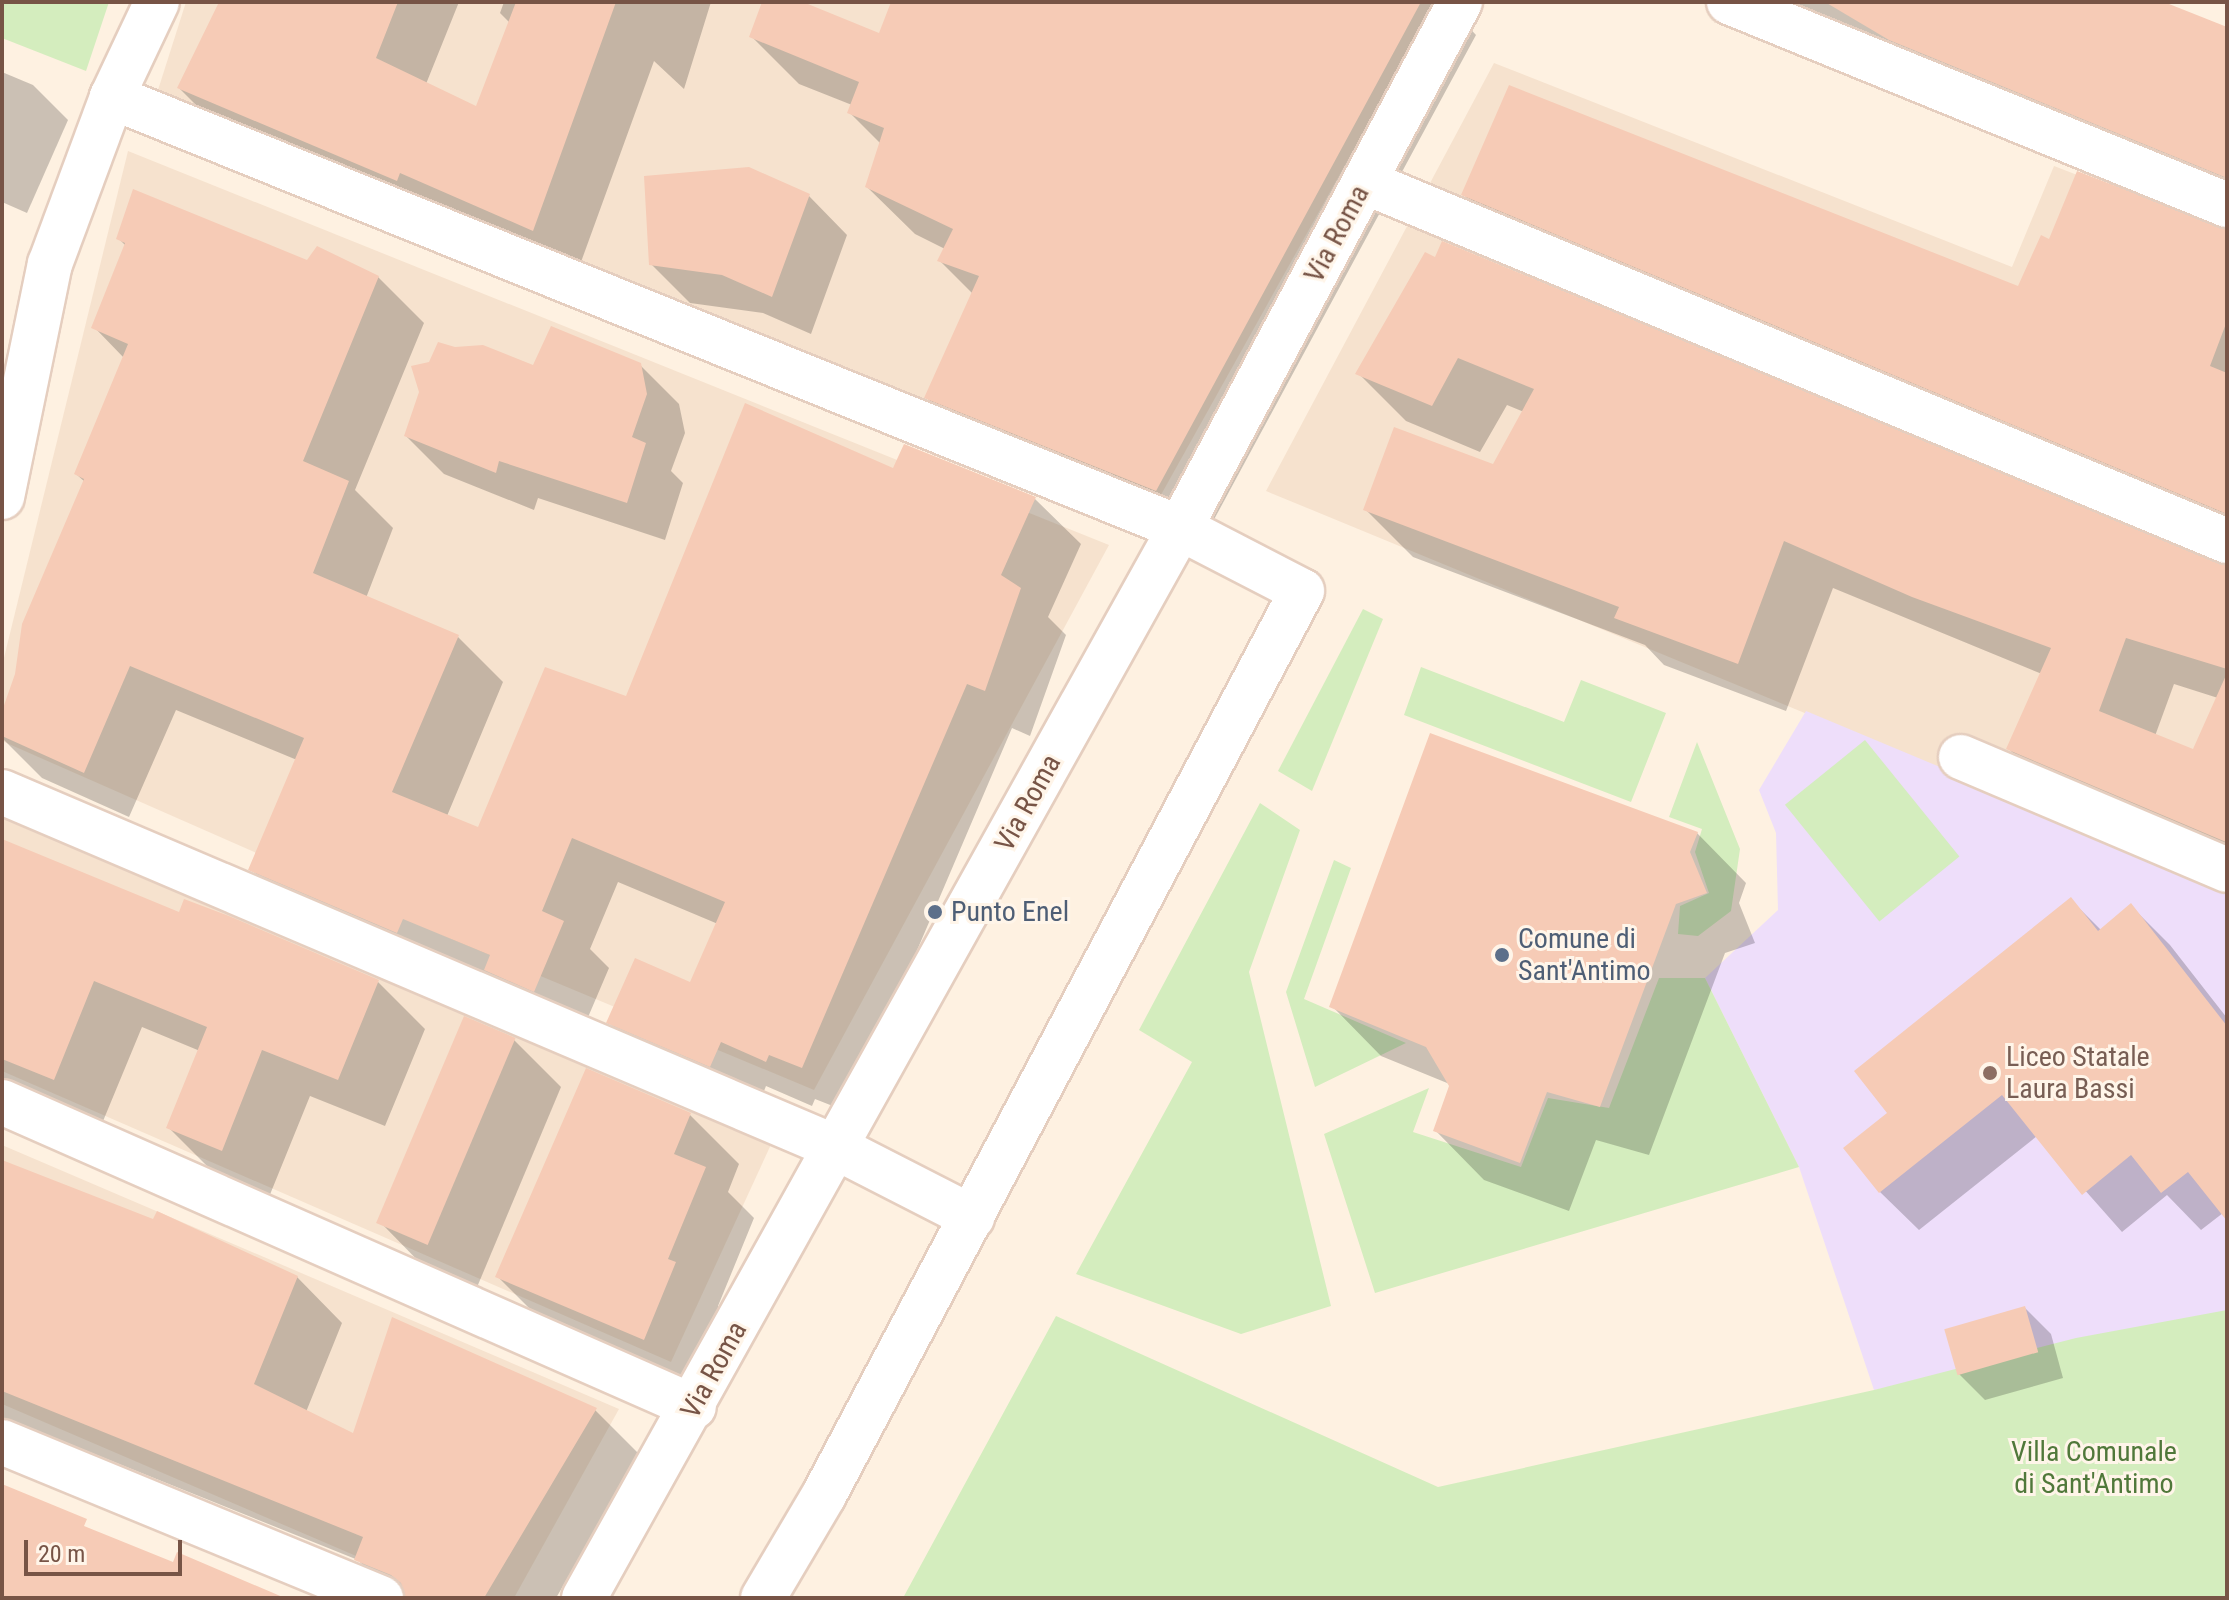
<!DOCTYPE html>
<html>
<head>
<meta charset="utf-8">
<style>
  body { margin:0 }
  #map { position:relative; width:2229px; height:1600px; overflow:hidden; background:#fef1e1; font-family:"Roboto Condensed",sans-serif }
  div>[style] { position:absolute }
  .residential>* { inset:0; background:#f6e2ce }
  .education>* { inset:0; background:#eedefa }
  .green>* { inset:0; background:#d4edbe; transform-origin:0 0 }
  .shadow>* { inset:0; background:#0003 }
  .building>* { inset:0; background:#f6cbb6; transform-origin:0 0 }
  .roads { filter:drop-shadow(2px 0 #e5cebf) drop-shadow(-2px 0 #e5cebf) drop-shadow(0 2px #e5cebf) drop-shadow(0 -2px #e5cebf) }
  .minor>* { height:44px; margin:-22px; padding:0 22px; transform-origin:22px; border-radius:22px; background:#fff }
  .dots>* { width:22px; height:22px; translate:-50% -50%; box-sizing:border-box; border:4px solid #fff5e9; border-radius:50% }
  span { translate:-50% -50%; white-space:nowrap; text-align:center; line-height:1.15; -webkit-text-stroke:6px #fff5e9; paint-order:stroke }
  .street-label { font-size:28px; color:#775446 }
  .service-label { font-size:28px; color:#4e5e75 }
  .left { translate:0 -50%; text-align:left }
  .education-label { font-size:28px; color:#785e54 }
  .park-label { font-size:28px; color:#50783a }
  .frame { position:absolute; inset:0; border:4px solid #775446; pointer-events:none }
  .scale { position:absolute; left:24px; top:1540px; width:158px; height:36px; box-sizing:border-box; border:4px solid #775446; border-top:0; padding-left:10px; font-size:24px; line-height:28px; white-space:nowrap; color:#775446; -webkit-text-stroke:6px #fff5e9; paint-order:stroke }
</style>
</head>
<body>
<div id="map">
  <div class="residential">
    <div style="clip-path:polygon(186px 2px,1436px 2px,1157px 502px,158px 90px)"></div>
    <div style="clip-path:polygon(1494px 63px,2012px 267px,2054px 166px,2227px 233px,2227px 887px,1266px 491px)"></div>
    <div style="clip-path:polygon(128px 151px,1109px 545px,814px 1090px,454px 940px,2px 741px,2px 666px)"></div>
    <div style="clip-path:polygon(2px 811px,774px 1138px,671px 1362px,2px 1071px)"></div>
    <div style="clip-path:polygon(2px 1145px,619px 1409px,514px 1598px,454px 1598px,2px 1404px)"></div>
  </div>
  <div class="education">
    <div style="clip-path:polygon(1806px 711px,2227px 887px,2227px 1314px,1874px 1390px,1799px 1167px,1705px 978px,1778px 910px,1776px 833px,1759px 790px)"></div>
  </div>
  <div class="green">
    <div style="clip-path:polygon(2px 2px,109px 2px,86px 71px,2px 38px)"></div>
    <div style="clip-path:polygon(1363px 609px,1383px 619px,1312px 791px,1278px 771px)"></div>
    <div style="clip-path:polygon(1421px 667px,1564px 722px,1581px 680px,1666px 713px,1631px 802px,1404px 715px)"></div>
    <div style="left:1865px;top:740px;width:150px;height:103px;rotate:51deg"></div>
    <div style="clip-path:polygon(1697px 742px,1740px 849px,1731px 911px,1698px 936px,1678px 934px,1680px 906px,1709px 893px,1695px 852px,1702px 829px,1669px 817px)"></div>
    <div style="clip-path:polygon(1260px 803px,1300px 830px,1249px 972px,1331px 1306px,1241px 1334px,1076px 1274px,1192px 1062px,1139px 1030px)"></div>
    <div style="clip-path:polygon(1334px 860px,1351px 868px,1304px 999px,1406px 1043px,1315px 1087px,1286px 992px)"></div>
    <div style="clip-path:polygon(1659px 978px,1705px 978px,1799px 1167px,1375px 1293px,1324px 1134px,1429px 1088px,1413px 1132px,1521px 1167px,1548px 1098px,1609px 1108px)"></div>
    <div style="clip-path:polygon(2227px 1310px,2227px 1598px,903px 1598px,1056px 1316px,1438px 1487px,1874px 1390px,2076px 1338px)"></div>
  </div>
  <div class="shadow">
    <div style="clip-path:polygon(221px 2px,459px 2px,426px 84px,478px 108px,510px 23px,500px 13px,504px 2px,711px 2px,684px 89px,654px 61px,577px 273px,223px 132px,179px 88px)"></div>
    <div style="clip-path:polygon(764px 2px,797px 2px,880px 36px,893px 2px,1471px 2px,1462px 20px,1476px 35px,1204px 538px,974px 445px,927px 398px,973px 294px,940px 261px,945px 249px,915px 234px,867px 187px,881px 144px,849px 112px,852px 105px,799px 84px,751px 36px)"></div>
    <div style="clip-path:polygon(1752px 2px,2159px 2px,2227px 29px,2227px 205px)"></div>
    <div style="clip-path:polygon(2px 72px,33px 85px,68px 120px,27px 213px,2px 202px)"></div>
    <div style="clip-path:polygon(1464px 195px,2019px 289px,2050px 242px,2227px 231px,2227px 540px,1512px 243px)"></div>
    <div style="clip-path:polygon(809px 196px,847px 235px,811px 334px,763px 313px,690px 303px,651px 264px)"></div>
    <div style="clip-path:polygon(118px 238px,307px 263px,378px 277px,424px 323px,355px 490px,393px 528px,366px 598px,458px 637px,503px 682px,447px 816px,479px 829px,894px 471px,905px 446px,1035px 499px,1081px 544px,1048px 617px,1066px 635px,1030px 736px,1012px 728px,848px 1112px,815px 1099px,812px 1106px,766px 1086px,756px 1111px,654px 1068px,609px 1022px,691px 985px,718px 924px,618px 882px,590px 949px,609px 968px,580px 1036px,296px 915px,251px 869px,297px 760px,176px 710px,129px 817px,42px 778px,2px 738px,2px 717px,85px 482px,76px 474px,124px 358px,94px 327px,126px 246px)"></div>
    <div style="clip-path:polygon(evenodd,1426px 255px,2227px 567px,2227px 869px,2057px 797px,2009px 749px,2042px 674px,1833px 588px,1786px 711px,1664px 665px,1645px 645px,1413px 557px,1365px 509px,1494px 467px,1524px 412px,1507px 405px,1480px 452px,1406px 421px,1358px 373px,1426px 255px,2174px 684px,2218px 698px,2194px 752px,2155px 736px,2174px 684px)"></div>
    <div style="clip-path:polygon(640px 365px,679px 404px,685px 433px,671px 471px,683px 483px,665px 540px,538px 498px,534px 510px,444px 474px,406px 436px,534px 368px)"></div>
    <div style="clip-path:polygon(1697px 833px,1746px 883px,1739px 903px,1755px 943px,1725px 953px,1649px 1155px,1596px 1140px,1569px 1211px,1484px 1180px,1435px 1130px,1452px 1085px,1381px 1056px,1332px 1006px)"></div>
    <div style="clip-path:polygon(2px 841px,180px 915px,377px 981px,425px 1029px,385px 1126px,310px 1096px,269px 1197px,216px 1175px,169px 1128px,200px 1051px,142px 1027px,101px 1126px,2px 1081px)"></div>
    <div style="clip-path:polygon(2071px 900px,2101px 930px,2131px 906px,2170px 945px,2227px 1018px,2227px 1218px,2223px 1213px,2201px 1230px,2167px 1195px,2122px 1232px,2037px 1136px,1919px 1230px,1880px 1192px,1890px 1113px)"></div>
    <div style="clip-path:polygon(514px 1040px,561px 1087px,475px 1292px,430px 1273px,383px 1225px)"></div>
    <div style="clip-path:polygon(690px 1115px,739px 1164px,728px 1192px,754px 1218px,718px 1306px,724px 1313px,694px 1388px,547px 1326px,497px 1276px)"></div>
    <div style="clip-path:polygon(2px 1162px,297px 1277px,342px 1323px,306px 1412px,354px 1436px,595px 1410px,640px 1455px,556px 1598px,395px 1598px,358px 1560px,2px 1417px)"></div>
    <div style="clip-path:polygon(2025px 1308px,2051px 1334px,2063px 1378px,1985px 1400px,1958px 1373px)"></div>
  </div>
  <div class="building">
    <div style="clip-path:polygon(219px 2px,398px 2px,376px 58px,476px 106px,516px 2px,616px 2px,533px 231px,400px 173px,397px 181px,177px 88px)"></div>
    <div style="clip-path:polygon(762px 2px,803px 2px,879px 33px,891px 2px,1421px 2px,1156px 491px,924px 398px,979px 276px,937px 261px,953px 229px,865px 187px,884px 128px,847px 113px,859px 82px,749px 37px)"></div>
    <div style="clip-path:polygon(1825px 2px,2164px 2px,2227px 27px,2227px 178px,1889px 40px)"></div>
    <div style="clip-path:polygon(1509px 85px,2018px 286px,2041px 235px,2049px 239px,2077px 171px,2227px 229px,2227px 321px,2210px 366px,2227px 373px,2227px 514px,1461px 195px)"></div>
    <div style="clip-path:polygon(749px 167px,810px 194px,772px 297px,722px 275px,649px 265px,644px 176px)"></div>
    <div style="clip-path:polygon(133px 189px,307px 260px,317px 246px,379px 276px,303px 461px,349px 481px,313px 573px,459px 635px,392px 792px,478px 827px,545px 667px,626px 696px,745px 403px,893px 468px,904px 444px,1036px 497px,1001px 575px,1021px 588px,985px 691px,967px 684px,802px 1068px,769px 1055px,766px 1062px,721px 1042px,710px 1067px,606px 1023px,635px 958px,690px 982px,725px 902px,572px 838px,542px 911px,564px 921px,534px 992px,484px 970px,490px 955px,403px 919px,397px 933px,248px 870px,304px 738px,130px 666px,84px 773px,2px 736px,2px 711px,15px 674px,22px 624px,84px 479px,74px 474px,128px 344px,91px 328px,125px 243px,116px 239px)"></div>
    <div style="clip-path:polygon(1442px 241px,2227px 565px,2227px 669px,2126px 638px,2099px 711px,2193px 749px,2227px 673px,2226px 842px,2006px 749px,2051px 648px,1912px 597px,1784px 541px,1738px 664px,1614px 618px,1619px 607px,1363px 510px,1394px 427px,1493px 464px,1534px 389px,1458px 358px,1432px 406px,1355px 374px,1425px 252px,1435px 257px)"></div>
    <div style="clip-path:polygon(551px 326px,641px 363px,647px 394px,632px 437px,646px 443px,627px 503px,499px 461px,496px 473px,404px 436px,419px 392px,411px 366px,429px 362px,438px 342px,455px 347px,483px 345px,533px 365px)"></div>
    <div style="clip-path:polygon(1430px 733px,1698px 832px,1690px 852px,1707px 893px,1676px 904px,1600px 1107px,1547px 1092px,1520px 1163px,1433px 1131px,1449px 1086px,1426px 1047px,1329px 1007px)"></div>
    <div style="clip-path:polygon(2px 839px,179px 912px,184px 899px,229px 916px,379px 980px,338px 1080px,262px 1050px,222px 1151px,166px 1128px,207px 1027px,94px 981px,54px 1080px,2px 1059px)"></div>
    <div style="clip-path:polygon(2071px 897px,2098px 931px,2131px 903px,2227px 1026px,2227px 1221px,2188px 1172px,2161px 1193px,2131px 1155px,2082px 1195px,2002px 1095px,1879px 1193px,1843px 1148px,1887px 1113px,1854px 1071px)"></div>
    <div style="left:464px;top:1016px;width:56px;height:225px;rotate:23deg"></div>
    <div style="clip-path:polygon(586px 1068px,691px 1113px,674px 1154px,706px 1167px,668px 1259px,676px 1262px,644px 1340px,495px 1277px)"></div>
    <div style="clip-path:polygon(2px 1160px,153px 1219px,157px 1211px,298px 1276px,254px 1384px,353px 1433px,392px 1317px,597px 1408px,484px 1598px,405px 1598px,401px 1583px,391px 1575px,354px 1560px,363px 1537px,2px 1391px)"></div>
    <div style="left:2025px;top:1306px;width:48px;height:84px;rotate:74deg"></div>
    <div style="clip-path:polygon(2px 1484px,87px 1519px,84px 1526px,173px 1562px,177px 1552px,285px 1598px,2px 1598px)"></div>
  </div>
  <div class="roads">
    <div class="minor">
      <div style="left:1729px;top:2px;width:538px;rotate:22.18deg"></div>
      <div style="left:112px;top:97px;width:1152px;rotate:21.98deg"></div>
      <div style="left:1180px;top:528px;width:137px;rotate:27.3deg"></div>
      <div style="left:1302px;top:591px;width:1023px;rotate:117.87deg"></div>
      <div style="left:824px;top:1495px;width:120px;rotate:120.6deg"></div>
      <div style="left:1365px;top:182px;width:934px;rotate:22.61deg"></div>
      <div style="left:2px;top:497px;width:238px;rotate:-78.4deg"></div>
      <div style="left:50px;top:264px;width:178px;rotate:-69.6deg"></div>
      <div style="left:112px;top:97px;width:105px;rotate:-64.7deg"></div>
      <div style="left:1961px;top:757px;width:289px;rotate:23deg"></div>
      <div style="left:2px;top:792px;width:908px;rotate:23.09deg"></div>
      <div style="left:837px;top:1148px;width:152px;rotate:27.1deg"></div>
      <div style="left:2px;top:1102px;width:756px;rotate:23.79deg"></div>
      <div style="left:2px;top:1442px;width:410px;rotate:22.4deg"></div>
      <div style="left:584px;top:1598px;width:1225px;rotate:-60.88deg"></div>
      <div style="left:1180px;top:528px;width:596px;rotate:-61.97deg"></div>
    </div>
  </div>
  <div class="dots">
    <div style="left:935px;top:912px;background:#5c6f8a"></div>
    <div style="left:1502px;top:955px;background:#5c6f8a"></div>
    <div style="left:1990px;top:1073px;background:#8d6e63"></div>
  </div>
  <div class="street-label">
    <span style="left:1337px;top:234px;rotate:-62deg">Via Roma</span>
    <span style="left:1028px;top:803px;rotate:-61deg">Via Roma</span>
    <span style="left:714px;top:1370px;rotate:-61deg">Via Roma</span>
  </div>
  <div class="service-label">
    <span class="left" style="left:951px;top:912px">Punto Enel</span>
    <span class="left" style="left:1518px;top:955px">Comune di<br>Sant'Antimo</span>
  </div>
  <div class="education-label">
    <span class="left" style="left:2006px;top:1073px">Liceo Statale<br>Laura Bassi</span>
  </div>
  <div class="park-label">
    <span style="left:2094px;top:1468px">Villa Comunale<br>di Sant'Antimo</span>
  </div>
  <div class="frame"></div>
  <div class="scale">20 m</div>
</div>
</body>
</html>
